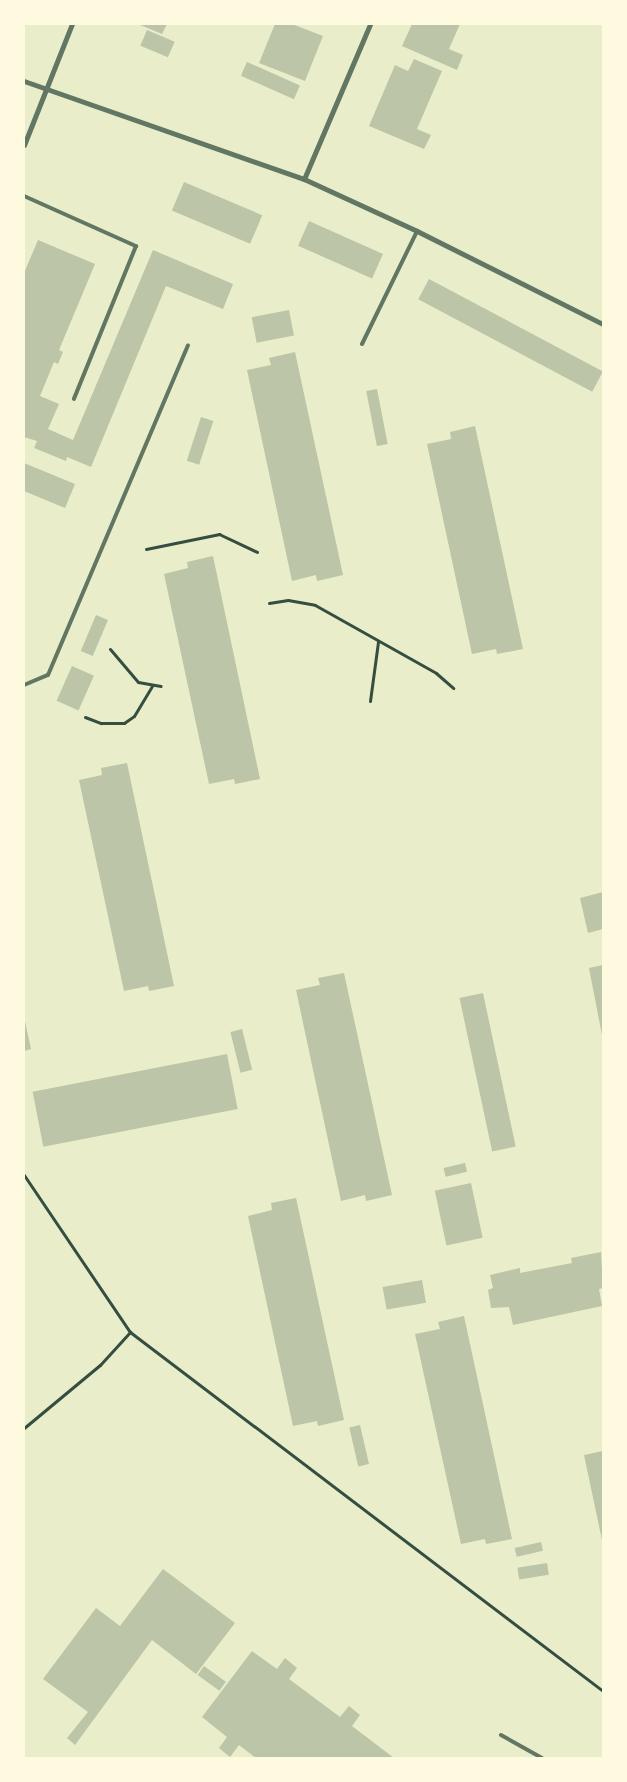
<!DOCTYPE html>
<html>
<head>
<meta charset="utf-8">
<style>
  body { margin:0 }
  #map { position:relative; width:627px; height:1782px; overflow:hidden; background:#e9edc9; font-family:Ubuntu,sans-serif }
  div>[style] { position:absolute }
  .building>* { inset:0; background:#bcc5a7; transform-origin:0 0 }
  .path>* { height:3px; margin:-1.5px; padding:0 1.5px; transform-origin:1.5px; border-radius:1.5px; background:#344e41 }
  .service>* { height:4px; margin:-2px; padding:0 2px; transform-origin:2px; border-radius:2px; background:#617663 }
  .minor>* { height:5px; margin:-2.5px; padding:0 2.5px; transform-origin:2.5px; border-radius:2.5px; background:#617663 }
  span { translate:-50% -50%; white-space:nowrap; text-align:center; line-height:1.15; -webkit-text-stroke:4.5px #fefae0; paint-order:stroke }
  .frame { position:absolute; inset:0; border:25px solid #fefae0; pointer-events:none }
</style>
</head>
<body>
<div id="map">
  <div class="building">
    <div style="clip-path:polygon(138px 24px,167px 24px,162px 34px)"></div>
    <div style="clip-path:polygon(275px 24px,292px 24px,323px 36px,305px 81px,259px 63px)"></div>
    <div style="clip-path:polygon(412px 24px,460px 24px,449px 49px,463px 55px,457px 70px,402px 46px)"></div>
    <div style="left:147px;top:30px;width:30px;height:17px;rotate:23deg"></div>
    <div style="clip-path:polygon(414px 59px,442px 71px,417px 129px,431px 135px,424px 149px,369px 126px,395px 65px,408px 71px)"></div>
    <div style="left:247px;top:62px;width:58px;height:15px;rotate:24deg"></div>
    <div style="left:184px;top:182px;width:85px;height:31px;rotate:23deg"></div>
    <div style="left:309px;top:221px;width:81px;height:27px;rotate:24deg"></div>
    <div style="clip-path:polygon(38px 240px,95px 264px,59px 350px,63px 352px,58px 364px,54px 362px,40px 396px,59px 404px,48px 429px,73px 440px,153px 250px,233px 284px,223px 309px,166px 286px,91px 467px,67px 457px,66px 461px,34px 448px,37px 441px,24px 437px,24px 273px)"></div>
    <div style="left:429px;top:279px;width:197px;height:23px;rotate:28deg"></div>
    <div style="left:289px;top:310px;width:26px;height:38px;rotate:79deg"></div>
    <div style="clip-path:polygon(295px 352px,343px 575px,317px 581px,316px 575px,292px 581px,247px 370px,271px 365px,269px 358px)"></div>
    <div style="left:377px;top:389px;width:56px;height:11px;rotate:79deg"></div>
    <div style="left:201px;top:417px;width:13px;height:46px;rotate:18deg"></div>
    <div style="clip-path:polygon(475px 426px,523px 649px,497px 654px,496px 649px,472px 654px,427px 444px,451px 439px,450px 432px)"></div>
    <div style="clip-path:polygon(24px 463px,75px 484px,65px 508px,24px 491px)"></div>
    <div style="clip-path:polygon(213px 556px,260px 779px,235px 784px,234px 779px,209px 784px,164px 574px,188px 568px,187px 562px)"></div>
    <div style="left:96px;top:615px;width:13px;height:39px;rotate:23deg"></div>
    <div style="left:72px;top:666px;width:24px;height:38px;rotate:24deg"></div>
    <div style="clip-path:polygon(127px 763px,174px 986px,149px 991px,148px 986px,124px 991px,79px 780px,102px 775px,101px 768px)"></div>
    <div style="clip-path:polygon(603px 892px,603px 929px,588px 933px,580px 898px)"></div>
    <div style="clip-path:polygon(603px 965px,603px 1035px,602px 1035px,589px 968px)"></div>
    <div style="clip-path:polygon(344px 973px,392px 1195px,366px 1201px,365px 1195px,341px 1201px,296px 990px,320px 985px,318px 978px)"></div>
    <div style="left:483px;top:993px;width:157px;height:24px;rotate:78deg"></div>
    <div style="clip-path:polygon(24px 1017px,31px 1049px,24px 1051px)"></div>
    <div style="left:242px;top:1029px;width:42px;height:12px;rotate:76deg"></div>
    <div style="left:227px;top:1054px;width:56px;height:198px;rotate:79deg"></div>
    <div style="left:465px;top:1163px;width:9px;height:22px;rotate:77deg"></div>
    <div style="left:471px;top:1183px;width:56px;height:37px;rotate:78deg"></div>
    <div style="clip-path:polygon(296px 1198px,344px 1420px,318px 1426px,317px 1421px,293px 1426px,248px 1216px,272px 1210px,271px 1203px)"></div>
    <div style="clip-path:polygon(601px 1252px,603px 1288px,599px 1289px,602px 1306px,513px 1325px,509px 1307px,491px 1308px,488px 1290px,493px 1288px,490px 1275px,520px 1268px,520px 1273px,572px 1263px,571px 1258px)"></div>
    <div style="left:422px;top:1280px;width:23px;height:40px;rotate:80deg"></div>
    <div style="clip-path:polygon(464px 1316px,512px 1539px,486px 1544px,485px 1539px,461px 1544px,415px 1334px,440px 1329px,438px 1322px)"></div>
    <div style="left:360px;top:1425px;width:40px;height:11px;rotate:77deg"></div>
    <div style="clip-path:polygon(603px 1451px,603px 1540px,602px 1540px,584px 1455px)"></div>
    <div style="left:541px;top:1542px;width:9px;height:27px;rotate:77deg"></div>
    <div style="left:547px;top:1563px;width:12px;height:30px;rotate:81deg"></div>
    <div style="clip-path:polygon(163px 1569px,235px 1623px,196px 1674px,152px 1640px,75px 1745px,67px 1738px,88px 1712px,43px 1679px,96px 1608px,120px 1626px)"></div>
    <div style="clip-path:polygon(252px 1651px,277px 1669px,285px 1658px,297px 1668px,289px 1679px,340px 1717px,349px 1706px,360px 1715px,352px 1726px,394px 1758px,256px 1758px,239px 1745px,230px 1757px,219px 1748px,227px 1737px,202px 1717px)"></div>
    <div style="left:204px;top:1666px;width:27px;height:11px;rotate:36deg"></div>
  </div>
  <div class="path">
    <div style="left:146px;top:549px;width:75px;rotate:-11.6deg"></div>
    <div style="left:219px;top:534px;width:42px;rotate:25.3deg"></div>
    <div style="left:269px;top:603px;width:19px;rotate:-9deg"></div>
    <div style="left:288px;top:600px;width:27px;rotate:10deg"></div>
    <div style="left:315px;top:605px;width:139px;rotate:29.3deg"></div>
    <div style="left:436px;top:673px;width:23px;rotate:41deg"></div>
    <div style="left:110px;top:649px;width:43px;rotate:49.7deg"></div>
    <div style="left:138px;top:682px;width:23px;rotate:10deg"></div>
    <div style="left:370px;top:701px;width:60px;rotate:-82.3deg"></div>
    <div style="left:85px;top:717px;width:17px;rotate:21deg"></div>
    <div style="left:101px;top:723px;width:23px"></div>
    <div style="left:124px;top:723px;width:12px;rotate:-35deg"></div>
    <div style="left:134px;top:716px;width:35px;rotate:-59deg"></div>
    <div style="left:24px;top:1175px;width:189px;rotate:56deg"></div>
    <div style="left:130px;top:1332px;width:594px;rotate:37.2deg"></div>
    <div style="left:24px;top:1428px;width:99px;rotate:-39.7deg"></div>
    <div style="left:100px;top:1365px;width:45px;rotate:-47.7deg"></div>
  </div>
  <div class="service">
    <div style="left:24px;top:196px;width:123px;rotate:24.1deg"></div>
    <div style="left:136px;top:246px;width:165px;rotate:112.1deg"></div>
    <div style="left:362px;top:344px;width:126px;rotate:-64deg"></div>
    <div style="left:24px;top:685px;width:26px;rotate:-23deg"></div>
    <div style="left:48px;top:675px;width:358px;rotate:-67deg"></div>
    <div style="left:501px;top:1735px;width:47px;rotate:29.3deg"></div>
  </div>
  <div class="minor">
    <div style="left:24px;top:81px;width:297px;rotate:19.3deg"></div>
    <div style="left:304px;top:179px;width:124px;rotate:24.7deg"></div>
    <div style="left:417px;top:231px;width:208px;rotate:26.6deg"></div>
    <div style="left:24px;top:145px;width:130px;rotate:-68.4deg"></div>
    <div style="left:304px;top:179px;width:168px;rotate:-66.9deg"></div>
  </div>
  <div class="frame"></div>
</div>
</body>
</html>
